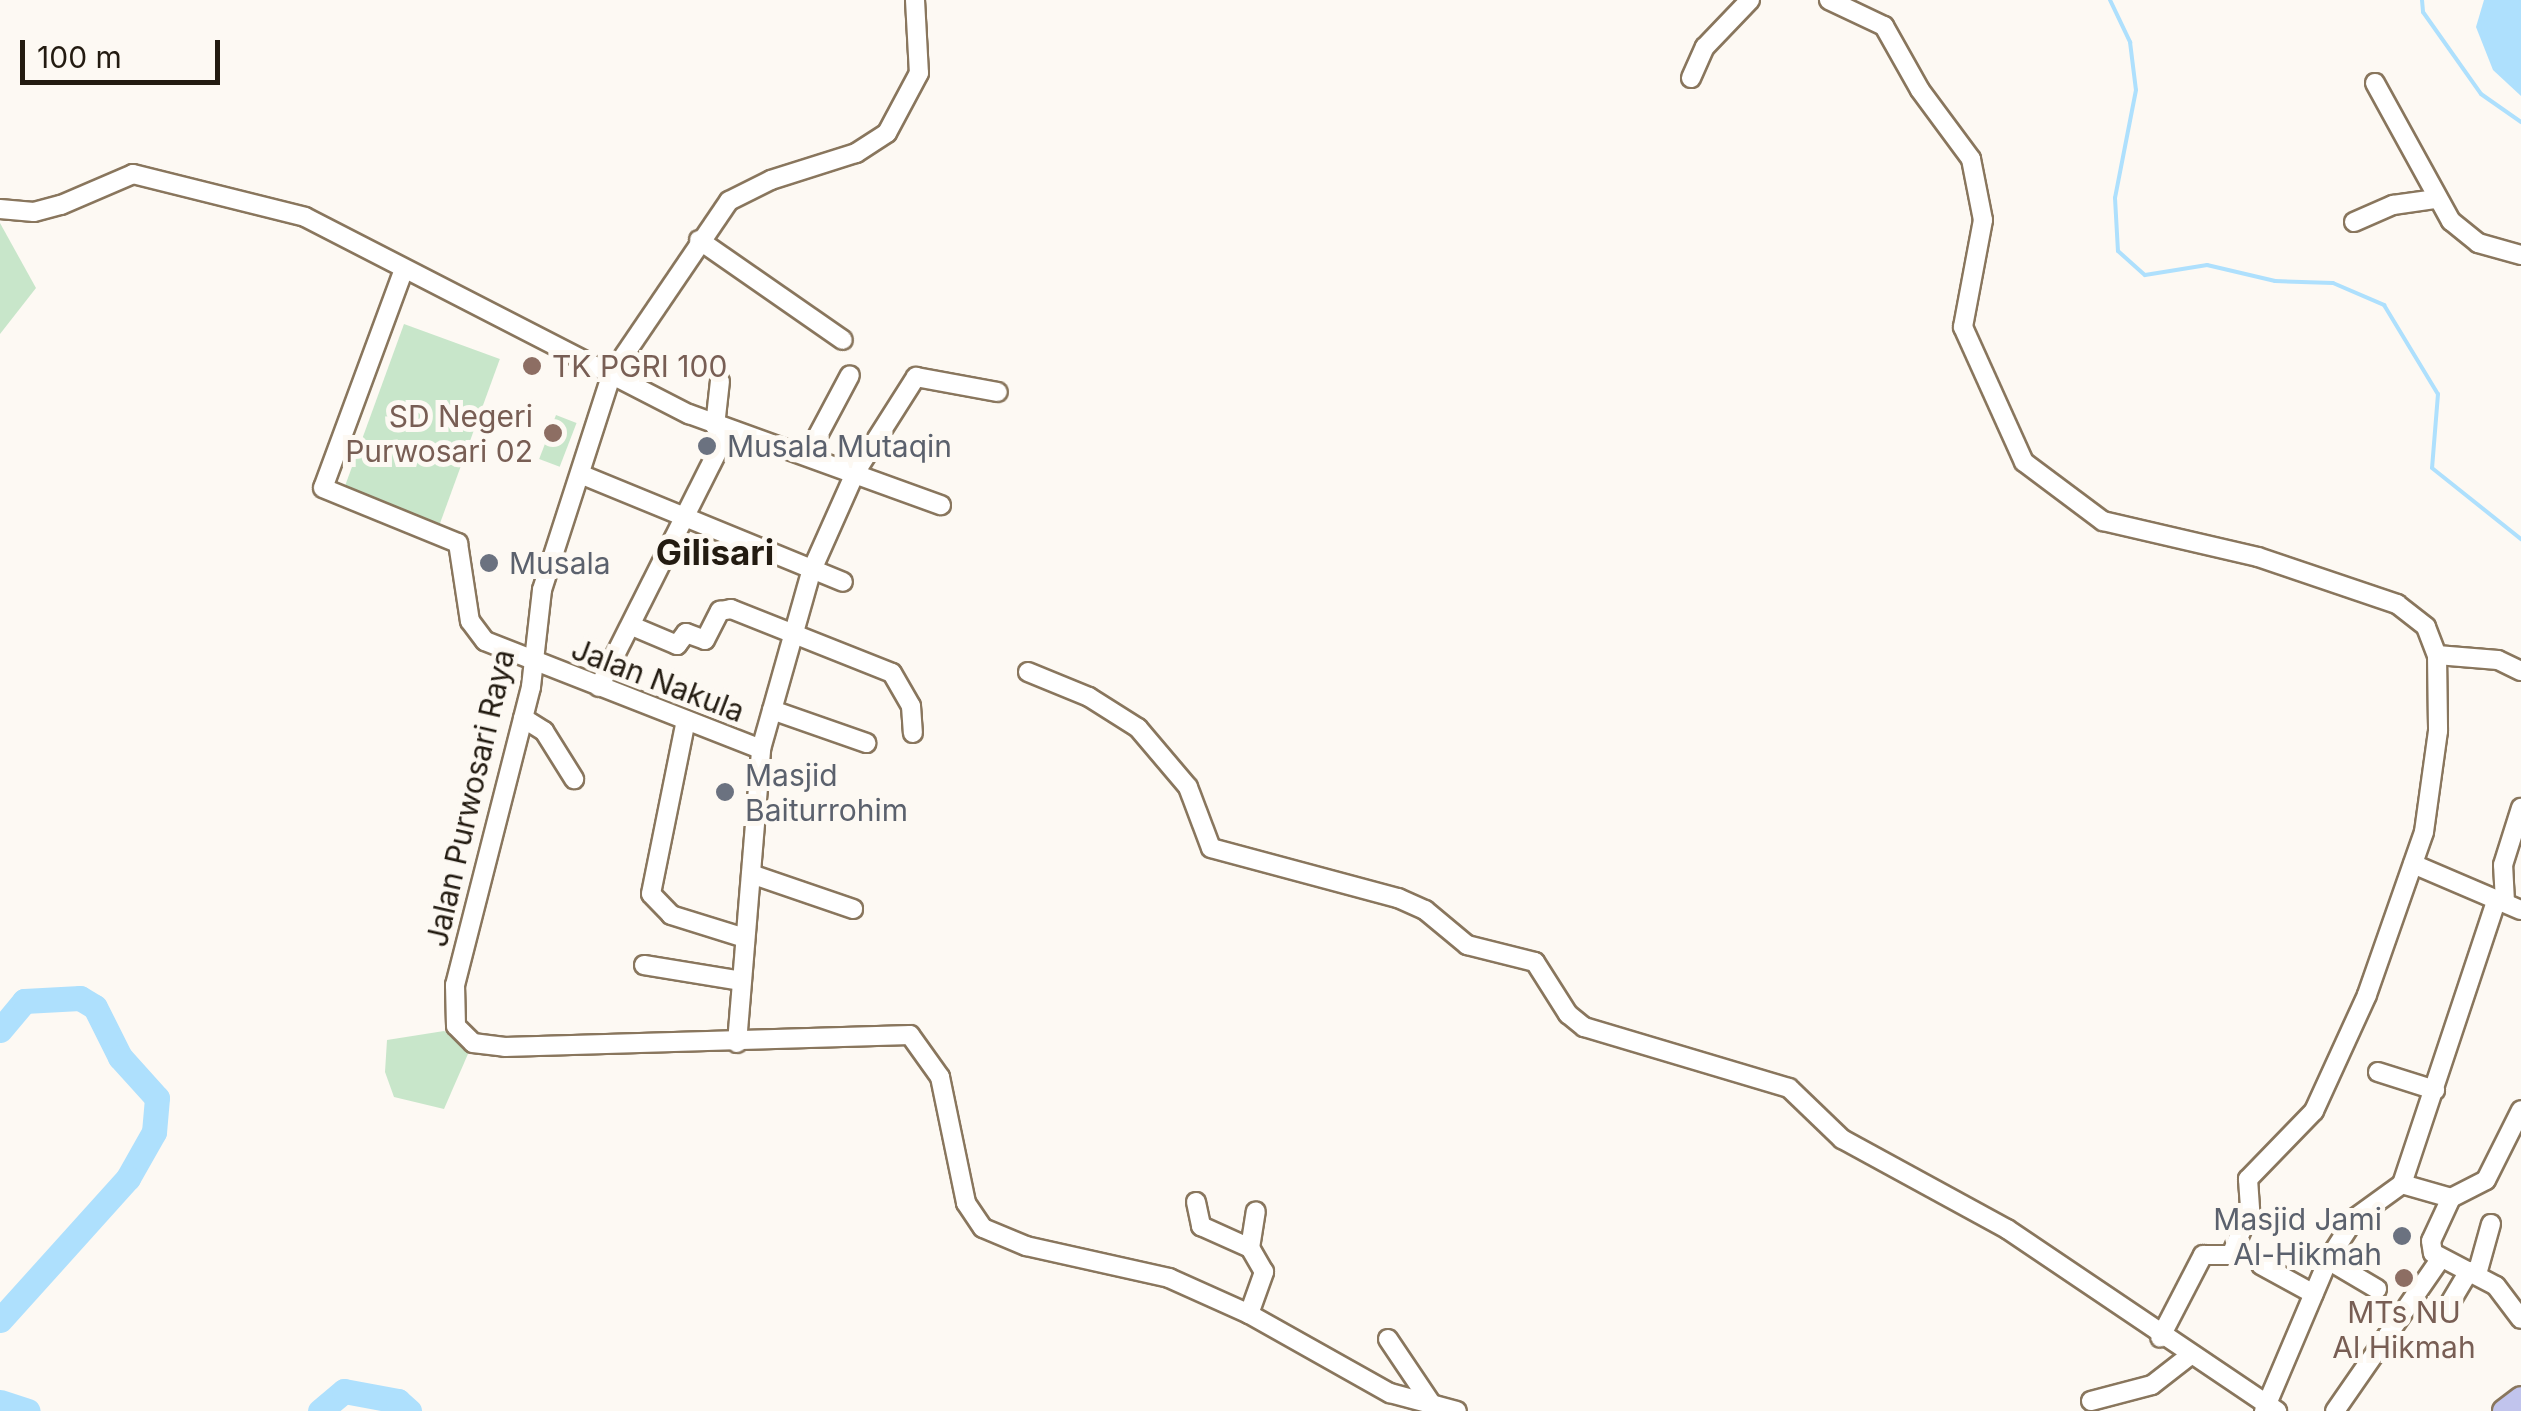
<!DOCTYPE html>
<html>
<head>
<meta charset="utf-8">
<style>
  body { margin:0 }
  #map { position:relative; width:2521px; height:1411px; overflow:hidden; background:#fdf9f3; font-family:Inter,sans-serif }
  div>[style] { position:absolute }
  .green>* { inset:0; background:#c8e6ca; transform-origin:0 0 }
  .water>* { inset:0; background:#aee0fd }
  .stream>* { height:4px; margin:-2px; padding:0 2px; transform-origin:2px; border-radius:2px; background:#aee0fd }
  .river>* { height:25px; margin:-12.5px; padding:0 12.5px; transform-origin:12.5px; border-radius:12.5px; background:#aee0fd }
  .roads { filter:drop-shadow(2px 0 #89765d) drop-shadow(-2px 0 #89765d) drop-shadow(0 2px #89765d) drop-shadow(0 -2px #89765d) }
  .minor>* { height:18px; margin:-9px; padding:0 9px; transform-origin:9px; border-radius:9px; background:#fff }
  .major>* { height:22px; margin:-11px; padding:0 11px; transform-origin:11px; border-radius:11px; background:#c1c4ed }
  .dots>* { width:28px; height:28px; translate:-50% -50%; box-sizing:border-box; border:5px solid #fdf9f3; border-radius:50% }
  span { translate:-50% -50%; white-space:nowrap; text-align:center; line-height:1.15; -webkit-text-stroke:10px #fdf9f3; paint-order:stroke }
  .education-label { font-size:30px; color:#785e54 }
  .left { translate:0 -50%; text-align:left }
  .right { translate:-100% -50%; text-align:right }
  .worship-label { font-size:30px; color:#5b616d }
  .street-label { font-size:30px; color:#231b11 }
  .quarter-label { font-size:35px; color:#231b11; font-weight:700 }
  .scale { position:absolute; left:20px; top:40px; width:200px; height:45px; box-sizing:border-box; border:5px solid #231b11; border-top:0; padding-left:12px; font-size:30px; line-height:35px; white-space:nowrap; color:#231b11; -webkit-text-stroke:8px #fdf9f3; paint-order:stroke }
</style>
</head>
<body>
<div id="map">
  <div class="green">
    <div style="clip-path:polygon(0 223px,36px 288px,0 334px)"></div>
    <div style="left:404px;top:324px;width:102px;height:177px;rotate:20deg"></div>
    <div style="left:556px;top:415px;width:22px;height:47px;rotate:21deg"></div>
    <div style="clip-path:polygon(444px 1031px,471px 1047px,444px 1109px,394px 1097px,385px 1072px,387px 1040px)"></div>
  </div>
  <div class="water">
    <div style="clip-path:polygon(2484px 0,2521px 0,2521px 96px,2493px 70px,2476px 27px)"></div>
  </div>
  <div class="stream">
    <div style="left:2110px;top:0;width:47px;rotate:64.5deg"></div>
    <div style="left:2130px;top:42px;width:48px;rotate:82.9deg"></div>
    <div style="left:2136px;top:90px;width:110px;rotate:101deg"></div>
    <div style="left:2115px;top:198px;width:53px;rotate:86.8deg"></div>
    <div style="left:2118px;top:251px;width:36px;rotate:42deg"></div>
    <div style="left:2145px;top:275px;width:63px;rotate:-9.2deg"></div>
    <div style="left:2207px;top:265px;width:70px;rotate:13.2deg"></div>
    <div style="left:2275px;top:281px;width:58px;rotate:2deg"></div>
    <div style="left:2333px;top:283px;width:56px;rotate:23.3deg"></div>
    <div style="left:2384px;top:305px;width:104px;rotate:58.8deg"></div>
    <div style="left:2438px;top:394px;width:74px;rotate:94.6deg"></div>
    <div style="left:2432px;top:468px;width:114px;rotate:38.6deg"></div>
    <div style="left:2422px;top:0;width:12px;rotate:85deg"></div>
    <div style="left:2423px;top:12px;width:100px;rotate:54.7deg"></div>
    <div style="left:2481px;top:94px;width:49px;rotate:35deg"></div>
  </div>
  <div class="river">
    <div style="left:0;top:1030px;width:38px;rotate:-50deg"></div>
    <div style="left:24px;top:1001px;width:56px;rotate:-3.1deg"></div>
    <div style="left:80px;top:998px;width:17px;rotate:31deg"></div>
    <div style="left:95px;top:1007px;width:56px;rotate:63.4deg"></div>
    <div style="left:120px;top:1057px;width:55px;rotate:47.9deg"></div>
    <div style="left:157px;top:1098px;width:34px;rotate:95deg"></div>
    <div style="left:154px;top:1132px;width:53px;rotate:119.5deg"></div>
    <div style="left:128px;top:1178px;width:191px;rotate:132deg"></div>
    <div style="left:0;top:1402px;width:29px;rotate:18deg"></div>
    <div style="left:320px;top:1411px;width:31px;rotate:-40deg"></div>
    <div style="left:344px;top:1391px;width:55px;rotate:10.5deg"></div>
    <div style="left:398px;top:1401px;width:15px;rotate:42deg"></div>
  </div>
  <div class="roads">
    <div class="minor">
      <div style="left:915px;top:0;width:73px;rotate:86.9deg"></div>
      <div style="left:919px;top:73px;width:68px;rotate:118.1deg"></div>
      <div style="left:887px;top:133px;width:37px;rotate:147deg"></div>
      <div style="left:856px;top:153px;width:89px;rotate:162.4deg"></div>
      <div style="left:771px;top:180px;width:47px;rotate:153.4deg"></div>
      <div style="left:729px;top:201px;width:208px;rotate:124.2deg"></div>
      <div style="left:612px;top:373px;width:228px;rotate:107.9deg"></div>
      <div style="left:542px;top:590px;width:98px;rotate:96.5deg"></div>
      <div style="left:531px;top:687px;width:308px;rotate:104.3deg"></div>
      <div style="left:455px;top:985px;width:41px;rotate:88.6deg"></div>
      <div style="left:456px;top:1026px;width:24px;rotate:45deg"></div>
      <div style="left:473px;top:1043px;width:32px;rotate:7deg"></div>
      <div style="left:505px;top:1047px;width:405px;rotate:-1.7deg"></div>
      <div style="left:910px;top:1035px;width:52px;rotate:54.5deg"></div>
      <div style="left:940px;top:1077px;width:129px;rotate:78.3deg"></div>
      <div style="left:966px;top:1203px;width:30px;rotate:56deg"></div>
      <div style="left:983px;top:1228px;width:47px;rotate:22.7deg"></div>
      <div style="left:1026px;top:1246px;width:147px;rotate:12.6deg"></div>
      <div style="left:1169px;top:1278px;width:88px;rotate:24.2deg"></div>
      <div style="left:1249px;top:1314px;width:162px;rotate:29.3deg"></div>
      <div style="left:1390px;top:1393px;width:69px;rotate:15deg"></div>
      <div style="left:1829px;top:0;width:61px;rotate:25.3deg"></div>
      <div style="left:1884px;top:26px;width:73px;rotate:60.6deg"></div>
      <div style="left:1920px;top:90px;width:86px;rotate:53.5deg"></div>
      <div style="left:1971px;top:159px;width:62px;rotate:78.9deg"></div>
      <div style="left:1983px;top:220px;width:109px;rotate:100.6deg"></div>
      <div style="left:1963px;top:327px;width:148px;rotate:65.7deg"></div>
      <div style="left:2024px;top:462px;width:99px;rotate:36.8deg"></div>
      <div style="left:2103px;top:521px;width:159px;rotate:13.1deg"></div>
      <div style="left:2258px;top:557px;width:147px;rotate:18.7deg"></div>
      <div style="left:2397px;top:604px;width:37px;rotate:38deg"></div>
      <div style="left:2426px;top:627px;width:30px;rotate:69deg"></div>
      <div style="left:2437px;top:655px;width:76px;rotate:89.2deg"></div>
      <div style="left:2438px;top:731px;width:102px;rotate:97.9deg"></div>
      <div style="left:2424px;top:832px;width:173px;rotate:109.3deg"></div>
      <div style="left:2367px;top:995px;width:128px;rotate:114.6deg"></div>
      <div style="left:2314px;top:1111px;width:95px;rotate:134.1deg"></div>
      <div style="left:2248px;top:1179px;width:32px;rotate:86deg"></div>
      <div style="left:2250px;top:1211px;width:48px;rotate:113.4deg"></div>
      <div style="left:2231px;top:1255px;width:28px;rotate:180deg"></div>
      <div style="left:2203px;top:1255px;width:93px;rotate:117.4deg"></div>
      <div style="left:1691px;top:78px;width:34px;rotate:-66deg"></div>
      <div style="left:1705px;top:47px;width:65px;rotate:-46.2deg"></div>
      <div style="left:2375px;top:83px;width:158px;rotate:61.2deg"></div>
      <div style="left:2451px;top:221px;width:35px;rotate:39deg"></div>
      <div style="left:2478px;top:243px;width:45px;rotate:15.6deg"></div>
      <div style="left:0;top:209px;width:34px;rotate:5deg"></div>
      <div style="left:34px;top:212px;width:28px;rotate:-15deg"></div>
      <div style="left:61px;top:205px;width:78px;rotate:-23.3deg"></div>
      <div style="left:133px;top:174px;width:177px;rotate:14deg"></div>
      <div style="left:305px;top:217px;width:432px;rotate:27.2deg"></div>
      <div style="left:689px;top:414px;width:268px;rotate:19.9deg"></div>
      <div style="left:2354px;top:222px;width:43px;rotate:-23.6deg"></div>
      <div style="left:2393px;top:205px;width:42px;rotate:-8.1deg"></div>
      <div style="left:699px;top:240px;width:175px;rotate:34.8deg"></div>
      <div style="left:404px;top:269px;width:233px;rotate:110.3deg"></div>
      <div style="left:323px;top:488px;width:146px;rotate:22.2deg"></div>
      <div style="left:458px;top:543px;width:79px;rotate:81.3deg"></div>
      <div style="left:470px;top:621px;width:25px;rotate:53deg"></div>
      <div style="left:485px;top:641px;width:296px;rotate:21.4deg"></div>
      <div style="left:715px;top:426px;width:45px;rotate:-83.7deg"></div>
      <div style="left:808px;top:454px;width:89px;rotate:-62deg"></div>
      <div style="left:580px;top:474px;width:284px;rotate:22.3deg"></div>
      <div style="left:632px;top:626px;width:49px;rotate:22.9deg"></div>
      <div style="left:677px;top:645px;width:15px;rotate:-53deg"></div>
      <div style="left:686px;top:633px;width:20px;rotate:20deg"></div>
      <div style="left:705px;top:640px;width:33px;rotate:-63deg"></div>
      <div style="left:720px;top:611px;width:11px;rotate:-10deg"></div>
      <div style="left:731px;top:609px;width:173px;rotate:21.7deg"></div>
      <div style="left:892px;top:673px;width:38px;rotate:60deg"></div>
      <div style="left:911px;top:706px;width:27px;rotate:86deg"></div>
      <div style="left:2437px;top:655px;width:61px;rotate:4.7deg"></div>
      <div style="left:2498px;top:660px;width:25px;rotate:26deg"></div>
      <div style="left:1028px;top:672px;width:66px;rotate:22.3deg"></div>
      <div style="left:1089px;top:697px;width:58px;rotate:32.3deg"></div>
      <div style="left:1138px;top:728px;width:77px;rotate:49.7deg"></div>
      <div style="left:1188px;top:787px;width:65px;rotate:69.3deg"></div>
      <div style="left:1211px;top:848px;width:194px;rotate:15deg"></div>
      <div style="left:1398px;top:898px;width:30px;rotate:24deg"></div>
      <div style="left:1425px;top:910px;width:55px;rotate:39.8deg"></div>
      <div style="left:1467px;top:945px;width:70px;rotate:14deg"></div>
      <div style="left:1535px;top:962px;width:62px;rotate:57.6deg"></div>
      <div style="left:1568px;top:1014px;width:21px;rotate:39deg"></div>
      <div style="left:1584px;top:1027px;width:214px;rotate:16.6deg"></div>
      <div style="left:1789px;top:1088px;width:74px;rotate:43.9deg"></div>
      <div style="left:1842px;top:1139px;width:188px;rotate:28.6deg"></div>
      <div style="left:2007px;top:1229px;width:326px;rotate:34deg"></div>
      <div style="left:599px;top:687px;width:288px;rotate:-63.3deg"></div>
      <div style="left:772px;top:710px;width:100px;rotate:19.3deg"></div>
      <div style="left:523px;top:718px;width:25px;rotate:32deg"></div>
      <div style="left:544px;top:731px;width:57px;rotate:58deg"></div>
      <div style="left:686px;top:720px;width:177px;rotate:101.4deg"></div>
      <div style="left:651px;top:894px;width:29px;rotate:46deg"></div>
      <div style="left:671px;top:915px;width:77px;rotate:17.3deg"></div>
      <div style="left:2413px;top:864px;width:117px;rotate:23.1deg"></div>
      <div style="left:751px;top:874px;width:108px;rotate:18.9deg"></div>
      <div style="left:2505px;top:902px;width:37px;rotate:-93deg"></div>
      <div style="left:2503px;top:865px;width:60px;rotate:-72.5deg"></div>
      <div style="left:644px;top:965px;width:99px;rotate:9.3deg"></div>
      <div style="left:737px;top:1043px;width:295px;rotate:-85.3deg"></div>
      <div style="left:761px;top:749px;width:184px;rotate:-74.2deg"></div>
      <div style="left:811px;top:572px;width:108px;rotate:-66deg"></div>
      <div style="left:855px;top:473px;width:114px;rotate:-57.6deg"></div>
      <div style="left:916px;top:377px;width:83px;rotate:10.4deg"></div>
      <div style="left:2378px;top:1072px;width:60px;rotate:17.5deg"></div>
      <div style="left:2402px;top:1184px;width:300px;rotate:-71.6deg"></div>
      <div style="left:2451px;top:1198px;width:47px;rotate:114.9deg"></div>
      <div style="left:2431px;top:1241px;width:12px;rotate:81deg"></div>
      <div style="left:2433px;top:1253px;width:71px;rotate:27.6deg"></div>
      <div style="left:2496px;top:1286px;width:41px;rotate:52.9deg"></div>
      <div style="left:2451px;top:1198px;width:39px;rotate:-27deg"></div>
      <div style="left:2486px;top:1180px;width:78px;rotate:-63.4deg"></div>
      <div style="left:1196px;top:1202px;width:25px;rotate:78deg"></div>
      <div style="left:1201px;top:1226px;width:54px;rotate:24.2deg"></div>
      <div style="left:2328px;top:1260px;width:57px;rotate:30.6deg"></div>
      <div style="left:2261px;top:1265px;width:60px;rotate:28.7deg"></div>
      <div style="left:2477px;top:1274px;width:52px;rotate:-74.4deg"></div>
      <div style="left:2444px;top:1313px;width:49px;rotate:-59.2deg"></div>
      <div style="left:1249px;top:1314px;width:45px;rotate:-70.3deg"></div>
      <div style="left:1264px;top:1272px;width:28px;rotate:-120deg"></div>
      <div style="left:1250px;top:1248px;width:37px;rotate:-81deg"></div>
      <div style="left:1388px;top:1339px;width:81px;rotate:56.1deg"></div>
      <div style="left:2091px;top:1401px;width:63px;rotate:-14.7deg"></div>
      <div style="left:2152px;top:1385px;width:46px;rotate:-37.9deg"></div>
      <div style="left:2264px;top:1411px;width:164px;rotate:-67deg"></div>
      <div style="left:2328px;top:1260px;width:50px;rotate:-57.3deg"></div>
      <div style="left:2355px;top:1218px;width:58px;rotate:-35.9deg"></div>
      <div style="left:2402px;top:1184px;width:51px;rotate:15.9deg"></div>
      <div style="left:2335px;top:1411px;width:183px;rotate:-55.3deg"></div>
    </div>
    <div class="major">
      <div style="left:2504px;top:1411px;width:21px;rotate:-37deg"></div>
    </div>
  </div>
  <div class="dots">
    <div style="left:532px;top:366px;background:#8d6e63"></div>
    <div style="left:553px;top:433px;background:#8d6e63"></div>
    <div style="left:707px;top:446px;background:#6b7280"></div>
    <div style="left:489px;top:563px;background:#6b7280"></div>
    <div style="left:725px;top:792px;background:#6b7280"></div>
    <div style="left:2402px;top:1236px;background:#6b7280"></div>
    <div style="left:2404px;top:1278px;background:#8d6e63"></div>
  </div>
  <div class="education-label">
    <span class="left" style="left:552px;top:366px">TK PGRI 100</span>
    <span class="right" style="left:533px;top:433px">SD Negeri<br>Purwosari 02</span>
    <span style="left:2404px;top:1329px">MTs NU<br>Al Hikmah</span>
  </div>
  <div class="worship-label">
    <span class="left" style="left:727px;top:446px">Musala Mutaqin</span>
    <span class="left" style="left:509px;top:563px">Musala</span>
    <span class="left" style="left:745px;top:792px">Masjid<br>Baiturrohim</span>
    <span class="right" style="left:2382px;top:1236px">Masjid Jami<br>Al-Hikmah</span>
  </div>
  <div class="street-label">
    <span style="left:658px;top:680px;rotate:21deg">Jalan Nakula</span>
    <span style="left:470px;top:798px;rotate:-77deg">Jalan Purwosari Raya</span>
  </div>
  <div class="quarter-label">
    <span style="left:715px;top:552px">Gilisari</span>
  </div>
  <div class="scale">100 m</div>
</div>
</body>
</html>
